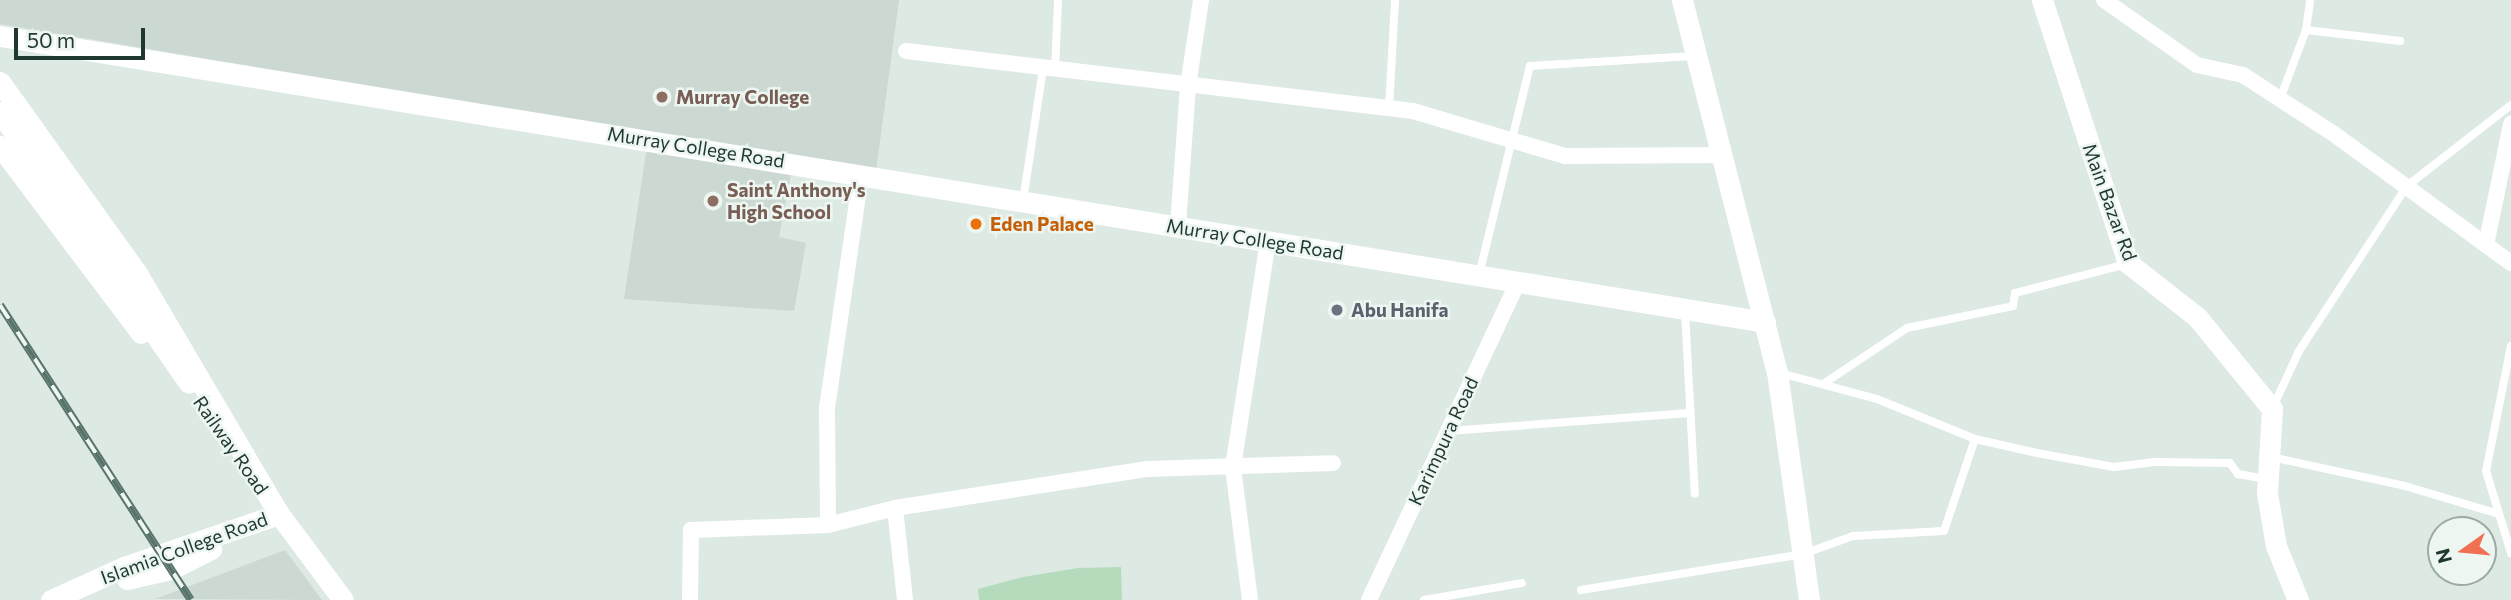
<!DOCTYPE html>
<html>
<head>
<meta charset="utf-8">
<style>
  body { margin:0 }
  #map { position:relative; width:2511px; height:600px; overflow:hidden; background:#dde9e3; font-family:Commissioner,sans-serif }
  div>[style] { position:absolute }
  .built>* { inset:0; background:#cbd9d2 }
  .green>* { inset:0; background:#b5dbbd }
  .lane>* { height:8px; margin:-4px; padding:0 4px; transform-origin:4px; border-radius:4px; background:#fff }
  .street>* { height:16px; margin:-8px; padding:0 8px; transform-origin:8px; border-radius:8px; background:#fff }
  .secondary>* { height:21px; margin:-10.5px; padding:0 10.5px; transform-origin:10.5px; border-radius:10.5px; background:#fff }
  .rail>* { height:8px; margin-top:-4px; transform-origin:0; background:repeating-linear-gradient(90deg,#edf6f1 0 16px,#59746b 0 32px); box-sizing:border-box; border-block:2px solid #59746b }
  .dots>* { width:19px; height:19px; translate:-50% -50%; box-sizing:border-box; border:4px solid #edf6f1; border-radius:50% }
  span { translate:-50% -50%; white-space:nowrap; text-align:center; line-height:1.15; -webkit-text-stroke:5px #edf6f1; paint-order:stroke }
  .education-label { font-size:19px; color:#785e54; font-weight:700 }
  .left { translate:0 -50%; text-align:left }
  .street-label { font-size:19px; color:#1f3830 }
  .food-label { font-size:19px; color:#c56008; font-weight:700 }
  .worship-label { font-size:19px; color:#5b616d; font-weight:700 }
  .north { position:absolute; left:2427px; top:516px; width:70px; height:70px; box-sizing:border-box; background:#edf6f1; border:2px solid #9baaa4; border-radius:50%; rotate:255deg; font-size:19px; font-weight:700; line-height:28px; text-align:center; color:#1f3830 }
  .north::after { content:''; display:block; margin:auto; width:24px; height:32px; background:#f27052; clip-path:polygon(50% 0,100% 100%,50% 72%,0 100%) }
  .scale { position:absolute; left:14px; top:28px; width:131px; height:32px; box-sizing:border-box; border:4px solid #1f3830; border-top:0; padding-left:9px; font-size:21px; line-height:24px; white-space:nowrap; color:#1f3830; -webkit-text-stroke:5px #edf6f1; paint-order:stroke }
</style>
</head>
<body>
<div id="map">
  <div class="built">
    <div style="clip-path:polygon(0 0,899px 0,876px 171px,0 24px)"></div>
    <div style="clip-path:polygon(648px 140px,793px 163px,779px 237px,806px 243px,794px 311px,624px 299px)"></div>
    <div style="clip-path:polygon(285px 550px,322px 600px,155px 599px)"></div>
  </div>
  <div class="green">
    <div style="clip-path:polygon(1121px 567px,1122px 600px,979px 600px,978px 589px,1023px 577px,1078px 568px)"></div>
  </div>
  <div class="lane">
    <div style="left:2306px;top:30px;width:95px;rotate:6.7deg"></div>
    <div style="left:1055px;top:70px;width:70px;rotate:-87.5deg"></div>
    <div style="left:2280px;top:99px;width:74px;rotate:-69.4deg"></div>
    <div style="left:2306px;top:30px;width:30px;rotate:-82deg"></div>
    <div style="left:1389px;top:108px;width:108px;rotate:-86.8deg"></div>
    <div style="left:1023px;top:201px;width:134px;rotate:-81.4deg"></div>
    <div style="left:1479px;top:275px;width:215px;rotate:-76.3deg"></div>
    <div style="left:1530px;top:66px;width:163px;rotate:-3.5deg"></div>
    <div style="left:1685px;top:312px;width:182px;rotate:86.9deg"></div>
    <div style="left:2511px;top:346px;width:127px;rotate:101.3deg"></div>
    <div style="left:2486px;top:471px;width:86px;rotate:73deg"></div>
    <div style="left:1780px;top:373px;width:100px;rotate:15deg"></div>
    <div style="left:1877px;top:399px;width:106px;rotate:22.2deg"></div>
    <div style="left:1975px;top:439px;width:64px;rotate:12.7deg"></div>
    <div style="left:2037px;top:453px;width:78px;rotate:10.3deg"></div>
    <div style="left:2114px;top:467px;width:41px;rotate:-7deg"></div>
    <div style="left:2155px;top:462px;width:75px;rotate:0.8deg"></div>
    <div style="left:2230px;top:463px;width:14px;rotate:54deg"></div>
    <div style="left:2238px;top:474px;width:27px;rotate:10deg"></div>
    <div style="left:1823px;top:384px;width:101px;rotate:-33.7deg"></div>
    <div style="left:1907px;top:328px;width:108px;rotate:-11.7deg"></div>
    <div style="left:2013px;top:306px;width:13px;rotate:-81deg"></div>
    <div style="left:2015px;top:293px;width:115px;rotate:-14.6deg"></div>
    <div style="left:2273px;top:407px;width:62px;rotate:-65.1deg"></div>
    <div style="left:2299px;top:351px;width:197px;rotate:-56.8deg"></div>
    <div style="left:2407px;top:186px;width:132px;rotate:-37.9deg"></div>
    <div style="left:1449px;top:431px;width:241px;rotate:-4.3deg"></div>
    <div style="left:2271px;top:457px;width:137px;rotate:12.2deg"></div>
    <div style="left:2405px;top:486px;width:98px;rotate:16.6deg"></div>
    <div style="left:1581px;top:590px;width:225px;rotate:-9.2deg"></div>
    <div style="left:1803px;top:554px;width:53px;rotate:-19.8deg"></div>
    <div style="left:1853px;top:536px;width:91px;rotate:-3.1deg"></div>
    <div style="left:1944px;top:531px;width:97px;rotate:-71.4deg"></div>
    <div style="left:1424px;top:600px;width:99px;rotate:-9.8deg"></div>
  </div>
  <div class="street">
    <div style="left:2104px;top:0;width:113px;rotate:35deg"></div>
    <div style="left:2197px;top:65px;width:47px;rotate:12.3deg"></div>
    <div style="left:2243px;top:75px;width:108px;rotate:33deg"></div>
    <div style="left:2334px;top:134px;width:219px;rotate:36.1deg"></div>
    <div style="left:906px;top:51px;width:511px;rotate:6.75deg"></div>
    <div style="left:1413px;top:111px;width:159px;rotate:16.5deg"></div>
    <div style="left:1565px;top:156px;width:157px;rotate:-0.4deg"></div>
    <div style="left:1178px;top:226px;width:140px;rotate:-85.9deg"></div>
    <div style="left:1188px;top:86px;width:87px;rotate:-81.4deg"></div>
    <div style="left:2486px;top:245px;width:124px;rotate:-78.3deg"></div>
    <div style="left:895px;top:508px;width:93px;rotate:83.8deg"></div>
    <div style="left:828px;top:525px;width:117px;rotate:-90.5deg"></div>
    <div style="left:827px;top:408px;width:236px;rotate:-81.7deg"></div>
    <div style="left:690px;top:600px;width:70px;rotate:-89.2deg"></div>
    <div style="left:691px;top:530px;width:137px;rotate:-2.1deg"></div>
    <div style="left:828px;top:525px;width:69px;rotate:-14.2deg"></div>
    <div style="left:895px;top:508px;width:254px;rotate:-8.8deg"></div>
    <div style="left:1146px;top:469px;width:187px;rotate:-1.8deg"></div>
    <div style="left:1250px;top:600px;width:134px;rotate:-97.3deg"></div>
    <div style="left:1233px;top:467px;width:229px;rotate:-81.2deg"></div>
    <div style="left:1369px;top:600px;width:351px;rotate:-64.9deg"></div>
  </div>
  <div class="secondary">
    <div style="left:1682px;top:0;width:384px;rotate:75.7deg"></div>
    <div style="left:1777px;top:372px;width:230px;rotate:82deg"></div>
    <div style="left:2042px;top:0;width:277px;rotate:71.9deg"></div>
    <div style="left:2128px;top:263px;width:88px;rotate:38deg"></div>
    <div style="left:2197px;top:317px;width:119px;rotate:50.8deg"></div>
    <div style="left:2272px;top:409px;width:84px;rotate:93.4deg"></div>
    <div style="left:2267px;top:493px;width:54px;rotate:80.4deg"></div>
    <div style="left:2276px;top:546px;width:58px;rotate:67.8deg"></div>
    <div style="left:0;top:36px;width:1788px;rotate:9.2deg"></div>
    <div style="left:0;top:82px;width:237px;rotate:54.4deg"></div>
    <div style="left:138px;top:275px;width:277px;rotate:59.5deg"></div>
    <div style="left:279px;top:514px;width:107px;rotate:53.3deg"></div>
    <div style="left:0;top:112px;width:330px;rotate:55.1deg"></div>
    <div style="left:0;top:146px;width:234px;rotate:53deg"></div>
    <div style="left:127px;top:579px;width:45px;rotate:-12.8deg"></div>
    <div style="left:171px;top:569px;width:45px;rotate:-26.6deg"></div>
    <div style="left:51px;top:600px;width:80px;rotate:-24.3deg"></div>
    <div style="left:124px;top:567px;width:164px;rotate:-18.9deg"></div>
  </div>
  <div class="rail">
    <div style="left:0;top:305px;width:351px;rotate:57.1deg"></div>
  </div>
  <div class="dots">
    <div style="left:662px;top:97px;background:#8d6e63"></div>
    <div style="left:713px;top:201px;background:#8d6e63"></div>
    <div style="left:976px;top:224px;background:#e8710a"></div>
    <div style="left:1337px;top:310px;background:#6b7280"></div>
  </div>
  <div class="education-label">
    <span class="left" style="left:676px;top:97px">Murray College</span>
    <span class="left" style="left:727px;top:201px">Saint Anthony's<br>High School</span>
  </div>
  <div class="street-label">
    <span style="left:696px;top:147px;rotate:9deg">Murray College Road</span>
    <span style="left:2110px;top:202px;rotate:70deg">Main Bazar Rd</span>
    <span style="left:1255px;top:239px;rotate:9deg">Murray College Road</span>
    <span style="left:1443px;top:441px;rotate:-65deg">Karimpura Road</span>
    <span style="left:231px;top:445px;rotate:55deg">Railway Road</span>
    <span style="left:184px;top:548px;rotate:-20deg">Islamia College Road</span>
  </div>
  <div class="food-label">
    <span class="left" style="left:990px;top:224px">Eden Palace</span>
  </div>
  <div class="worship-label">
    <span class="left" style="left:1351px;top:310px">Abu Hanifa</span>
  </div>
  <div class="north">N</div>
  <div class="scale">50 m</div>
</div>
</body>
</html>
